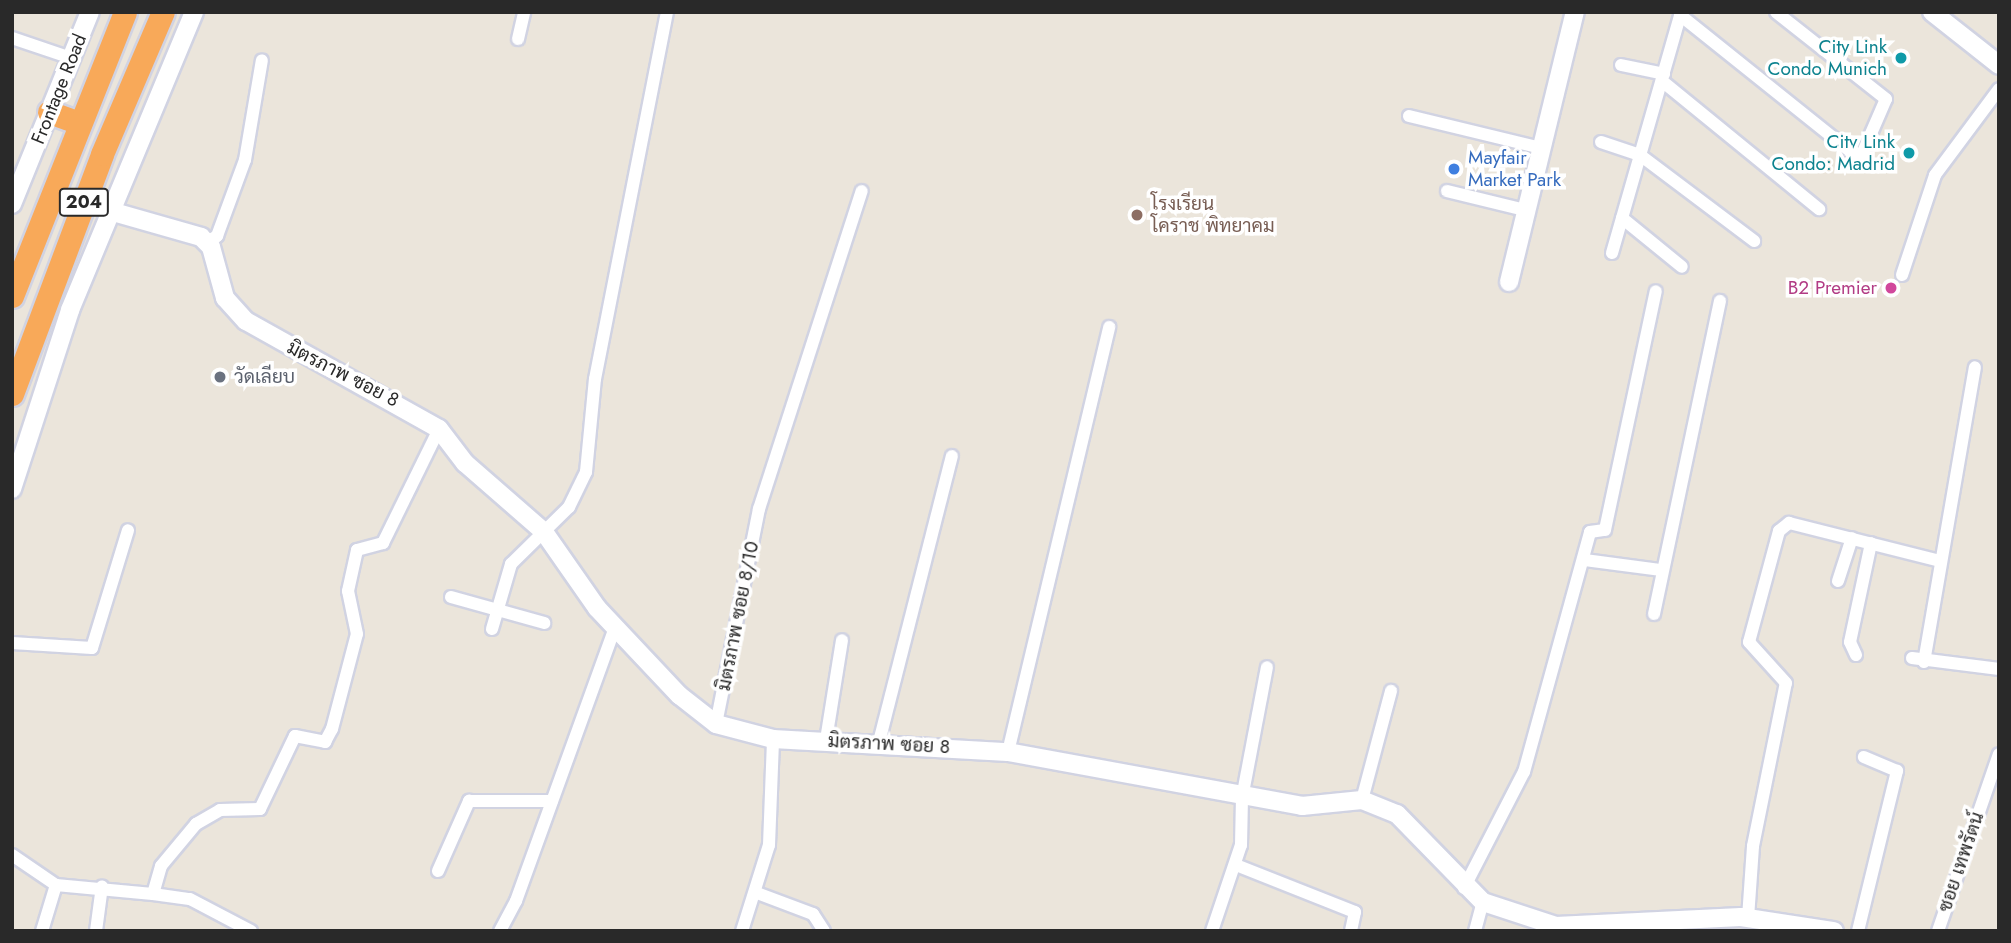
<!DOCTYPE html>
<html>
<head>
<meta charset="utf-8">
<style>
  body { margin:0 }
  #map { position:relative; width:2011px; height:943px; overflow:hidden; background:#ebe5db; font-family:Jost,Sarabun,sans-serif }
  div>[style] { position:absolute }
  .roads { filter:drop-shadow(2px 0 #d1d3e2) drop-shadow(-2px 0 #d1d3e2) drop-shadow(0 2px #d1d3e2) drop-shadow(0 -2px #d1d3e2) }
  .street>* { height:12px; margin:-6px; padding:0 6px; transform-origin:6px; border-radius:6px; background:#fff }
  .secondary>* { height:18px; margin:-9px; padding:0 9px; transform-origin:9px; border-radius:9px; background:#fff }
  .highway>* { height:23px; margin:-11.5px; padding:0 11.5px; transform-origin:11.5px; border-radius:11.5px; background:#f8a959 }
  .dots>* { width:19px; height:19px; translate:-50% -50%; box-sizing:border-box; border:4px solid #fff; border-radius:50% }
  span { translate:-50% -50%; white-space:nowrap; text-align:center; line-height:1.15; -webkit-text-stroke:7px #fff; paint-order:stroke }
  .shield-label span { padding:2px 5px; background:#fff; border:2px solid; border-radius:5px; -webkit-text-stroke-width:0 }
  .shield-label { font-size:18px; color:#292929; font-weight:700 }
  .culture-label { font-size:19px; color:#0d838f }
  .right { translate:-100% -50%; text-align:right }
  .street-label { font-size:19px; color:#292929 }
  .shop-label { font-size:19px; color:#366cbe }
  .left { translate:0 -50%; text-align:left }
  .education-label { font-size:19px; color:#785e54 }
  .hotel-label { font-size:19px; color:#b23c85 }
  .worship-label { font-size:19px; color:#5b616d }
  .frame { position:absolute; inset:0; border:14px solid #292929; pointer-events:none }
</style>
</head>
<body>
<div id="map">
  <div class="roads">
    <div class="street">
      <div style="left:1680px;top:15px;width:231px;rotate:38.7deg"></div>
      <div style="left:1860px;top:159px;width:65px;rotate:-66.6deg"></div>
      <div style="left:1886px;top:99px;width:140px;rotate:-141.7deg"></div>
      <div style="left:12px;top:38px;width:62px;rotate:18.7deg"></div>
      <div style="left:518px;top:39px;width:28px;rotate:-77deg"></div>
      <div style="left:1621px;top:65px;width:44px;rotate:11.8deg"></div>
      <div style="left:1662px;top:81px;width:203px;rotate:39.2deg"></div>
      <div style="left:1409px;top:116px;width:136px;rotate:13.6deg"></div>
      <div style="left:1601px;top:142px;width:41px;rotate:18.4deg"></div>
      <div style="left:1640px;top:155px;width:143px;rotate:37deg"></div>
      <div style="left:1447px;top:191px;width:80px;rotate:13.7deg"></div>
      <div style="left:1622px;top:218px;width:77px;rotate:39.2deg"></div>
      <div style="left:207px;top:242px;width:12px;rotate:-31deg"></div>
      <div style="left:217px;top:236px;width:81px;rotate:-69.8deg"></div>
      <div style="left:245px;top:160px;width:101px;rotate:-80.4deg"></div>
      <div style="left:1612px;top:253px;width:251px;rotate:-74deg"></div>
      <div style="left:1902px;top:275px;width:105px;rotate:-71.7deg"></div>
      <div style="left:1935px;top:175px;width:107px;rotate:-53.3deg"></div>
      <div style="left:1585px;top:560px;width:77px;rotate:7.5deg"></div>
      <div style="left:1838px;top:581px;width:45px;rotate:-72deg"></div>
      <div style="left:451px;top:597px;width:97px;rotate:15.6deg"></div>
      <div style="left:1654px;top:614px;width:320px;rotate:-78.1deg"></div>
      <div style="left:492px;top:629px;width:68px;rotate:-73.7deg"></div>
      <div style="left:511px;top:564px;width:81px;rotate:-44.5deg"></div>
      <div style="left:569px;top:507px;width:39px;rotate:-64deg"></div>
      <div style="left:586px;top:472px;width:93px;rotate:-84.5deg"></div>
      <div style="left:595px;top:379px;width:374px;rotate:-78.9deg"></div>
      <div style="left:12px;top:643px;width:80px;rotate:3.6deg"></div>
      <div style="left:92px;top:648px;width:123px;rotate:-73deg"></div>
      <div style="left:1856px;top:655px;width:14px;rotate:-115deg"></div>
      <div style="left:1850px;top:642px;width:101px;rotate:-78deg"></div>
      <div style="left:1912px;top:658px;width:88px;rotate:7.2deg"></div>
      <div style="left:1924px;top:662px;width:299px;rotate:-80.2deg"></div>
      <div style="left:716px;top:724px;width:219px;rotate:-78.7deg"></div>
      <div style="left:759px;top:509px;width:334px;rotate:-72.1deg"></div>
      <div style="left:826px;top:740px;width:101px;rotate:-80.9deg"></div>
      <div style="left:879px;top:742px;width:295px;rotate:-75.7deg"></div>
      <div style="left:1008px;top:752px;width:437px;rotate:-76.6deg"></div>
      <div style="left:1362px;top:800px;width:113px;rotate:-75.1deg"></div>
      <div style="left:12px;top:855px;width:53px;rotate:34.3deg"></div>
      <div style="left:56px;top:885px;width:97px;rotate:5.3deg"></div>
      <div style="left:153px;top:894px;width:29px;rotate:-74deg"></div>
      <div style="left:161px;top:866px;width:55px;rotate:-50.2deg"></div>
      <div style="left:196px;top:824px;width:28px;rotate:-30deg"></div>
      <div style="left:220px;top:810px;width:40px;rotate:-1.4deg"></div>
      <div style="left:260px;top:809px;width:81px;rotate:-64.4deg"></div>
      <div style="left:295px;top:736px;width:31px;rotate:11deg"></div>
      <div style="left:325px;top:742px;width:15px;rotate:-62deg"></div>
      <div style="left:332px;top:729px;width:98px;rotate:-75.3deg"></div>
      <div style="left:357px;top:634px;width:44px;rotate:-101.8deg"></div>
      <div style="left:348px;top:591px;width:42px;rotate:-77.6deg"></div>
      <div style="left:357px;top:550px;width:27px;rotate:-15deg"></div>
      <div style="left:383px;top:543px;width:127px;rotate:-63.8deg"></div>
      <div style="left:1236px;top:865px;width:128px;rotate:21.6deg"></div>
      <div style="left:1355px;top:912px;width:19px;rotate:102deg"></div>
      <div style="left:438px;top:871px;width:77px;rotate:-66.1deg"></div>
      <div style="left:469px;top:801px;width:83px"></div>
      <div style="left:1464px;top:888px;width:131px;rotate:-62.7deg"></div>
      <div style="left:1524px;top:772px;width:249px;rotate:-74.6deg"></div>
      <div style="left:1590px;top:532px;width:15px;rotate:-8deg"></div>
      <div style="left:1605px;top:530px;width:244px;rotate:-78deg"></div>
      <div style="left:757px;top:893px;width:60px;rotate:20.6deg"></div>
      <div style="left:813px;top:914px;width:20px;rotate:57deg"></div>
      <div style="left:153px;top:894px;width:37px;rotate:8deg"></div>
      <div style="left:190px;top:899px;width:69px;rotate:27.7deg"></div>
      <div style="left:1748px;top:918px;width:72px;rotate:-86deg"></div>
      <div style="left:1753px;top:846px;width:166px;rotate:-78.6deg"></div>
      <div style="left:1786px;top:683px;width:55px;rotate:-132.1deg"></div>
      <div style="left:1749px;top:642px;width:115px;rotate:-74.9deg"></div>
      <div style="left:1779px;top:531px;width:13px;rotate:-39deg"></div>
      <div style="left:1789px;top:523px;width:156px;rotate:14.1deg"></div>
      <div style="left:42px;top:931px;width:48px;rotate:-73.1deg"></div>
      <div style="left:96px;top:931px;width:45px;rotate:-82.4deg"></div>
      <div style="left:500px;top:931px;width:34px;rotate:-62deg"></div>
      <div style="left:516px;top:901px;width:291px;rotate:-70.1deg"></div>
      <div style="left:742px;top:931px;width:90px;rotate:-72.6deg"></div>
      <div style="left:769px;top:845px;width:106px;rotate:-87.8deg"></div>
      <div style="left:1212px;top:931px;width:91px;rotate:-71.4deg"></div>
      <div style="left:1241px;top:845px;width:47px;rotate:-88.8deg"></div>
      <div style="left:1242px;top:798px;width:133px;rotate:-79.2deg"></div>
      <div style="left:1475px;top:931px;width:30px;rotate:-75deg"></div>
      <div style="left:1858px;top:931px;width:165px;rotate:-76.3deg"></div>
      <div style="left:1897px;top:771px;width:36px;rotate:-157deg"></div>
      <div style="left:1938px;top:931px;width:187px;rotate:-71deg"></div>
    </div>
    <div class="secondary">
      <div style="left:1932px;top:12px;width:85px;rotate:38.3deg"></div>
      <div style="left:12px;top:204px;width:207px;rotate:-67.9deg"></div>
      <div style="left:110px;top:211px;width:95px;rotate:15.9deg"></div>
      <div style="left:201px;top:237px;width:14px;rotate:45deg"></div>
      <div style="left:211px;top:247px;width:53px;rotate:74.6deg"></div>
      <div style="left:225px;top:298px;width:31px;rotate:48deg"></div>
      <div style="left:246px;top:321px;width:221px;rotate:29.2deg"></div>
      <div style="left:439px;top:429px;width:43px;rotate:52.6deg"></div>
      <div style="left:465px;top:463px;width:105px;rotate:41.1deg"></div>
      <div style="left:544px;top:532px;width:93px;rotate:55.1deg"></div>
      <div style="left:597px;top:608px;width:120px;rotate:46.7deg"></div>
      <div style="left:679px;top:695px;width:47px;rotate:38.1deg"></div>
      <div style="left:716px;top:724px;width:59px;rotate:14.7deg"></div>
      <div style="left:773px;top:739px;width:235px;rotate:3.2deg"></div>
      <div style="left:1008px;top:752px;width:299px;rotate:10.4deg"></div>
      <div style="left:1302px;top:806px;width:60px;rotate:-5.7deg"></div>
      <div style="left:1362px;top:800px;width:38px;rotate:22deg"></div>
      <div style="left:1397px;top:814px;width:123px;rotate:45.7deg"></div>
      <div style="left:1483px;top:902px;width:77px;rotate:18.2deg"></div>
      <div style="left:1556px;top:926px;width:185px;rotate:-2.8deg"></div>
      <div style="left:1741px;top:917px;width:94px;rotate:8.6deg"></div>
      <div style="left:1509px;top:282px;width:278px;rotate:-76.3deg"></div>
      <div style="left:12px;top:489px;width:188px;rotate:-72deg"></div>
      <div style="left:70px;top:310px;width:323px;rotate:-67.4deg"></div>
    </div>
    <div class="highway">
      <div style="left:49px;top:112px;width:33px;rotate:20deg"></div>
      <div style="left:12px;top:296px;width:306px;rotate:-68.3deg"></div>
      <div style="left:12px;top:394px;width:256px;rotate:-69.4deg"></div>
      <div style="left:102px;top:154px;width:155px;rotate:-66.8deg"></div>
    </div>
  </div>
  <div class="dots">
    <div style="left:1901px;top:58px;background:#0f9aa8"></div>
    <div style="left:1909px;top:153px;background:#0f9aa8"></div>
    <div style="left:1454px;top:169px;background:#3f7fe0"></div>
    <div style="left:1137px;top:215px;background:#8d6e63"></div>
    <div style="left:1891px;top:288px;background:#d1479c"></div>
    <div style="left:220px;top:377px;background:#6b7280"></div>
  </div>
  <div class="shield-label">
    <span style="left:84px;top:202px">204</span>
  </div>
  <div class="culture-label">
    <span class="right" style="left:1887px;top:58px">City Link<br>Condo Munich</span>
    <span class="right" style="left:1895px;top:153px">City Link<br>Condo: Madrid</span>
  </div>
  <div class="street-label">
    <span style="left:59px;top:89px;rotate:-68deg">Frontage Road</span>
    <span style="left:343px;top:374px;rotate:27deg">มิตรภาพ ซอย 8</span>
    <span style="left:738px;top:616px;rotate:-79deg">มิตรภาพ ซอย 8/10</span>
    <span style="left:889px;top:744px;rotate:3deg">มิตรภาพ ซอย 8</span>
    <span style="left:1961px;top:862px;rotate:-71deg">ซอย เทพรัตน์</span>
  </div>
  <div class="shop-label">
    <span class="left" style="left:1468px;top:169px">Mayfair<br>Market Park</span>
  </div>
  <div class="education-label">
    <span class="left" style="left:1151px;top:215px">โรงเรียน<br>โคราช พิทยาคม</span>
  </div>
  <div class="hotel-label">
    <span class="right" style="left:1877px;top:288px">B2 Premier</span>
  </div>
  <div class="worship-label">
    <span class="left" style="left:234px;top:377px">วัดเลียบ</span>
  </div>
  <div class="frame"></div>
</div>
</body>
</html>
